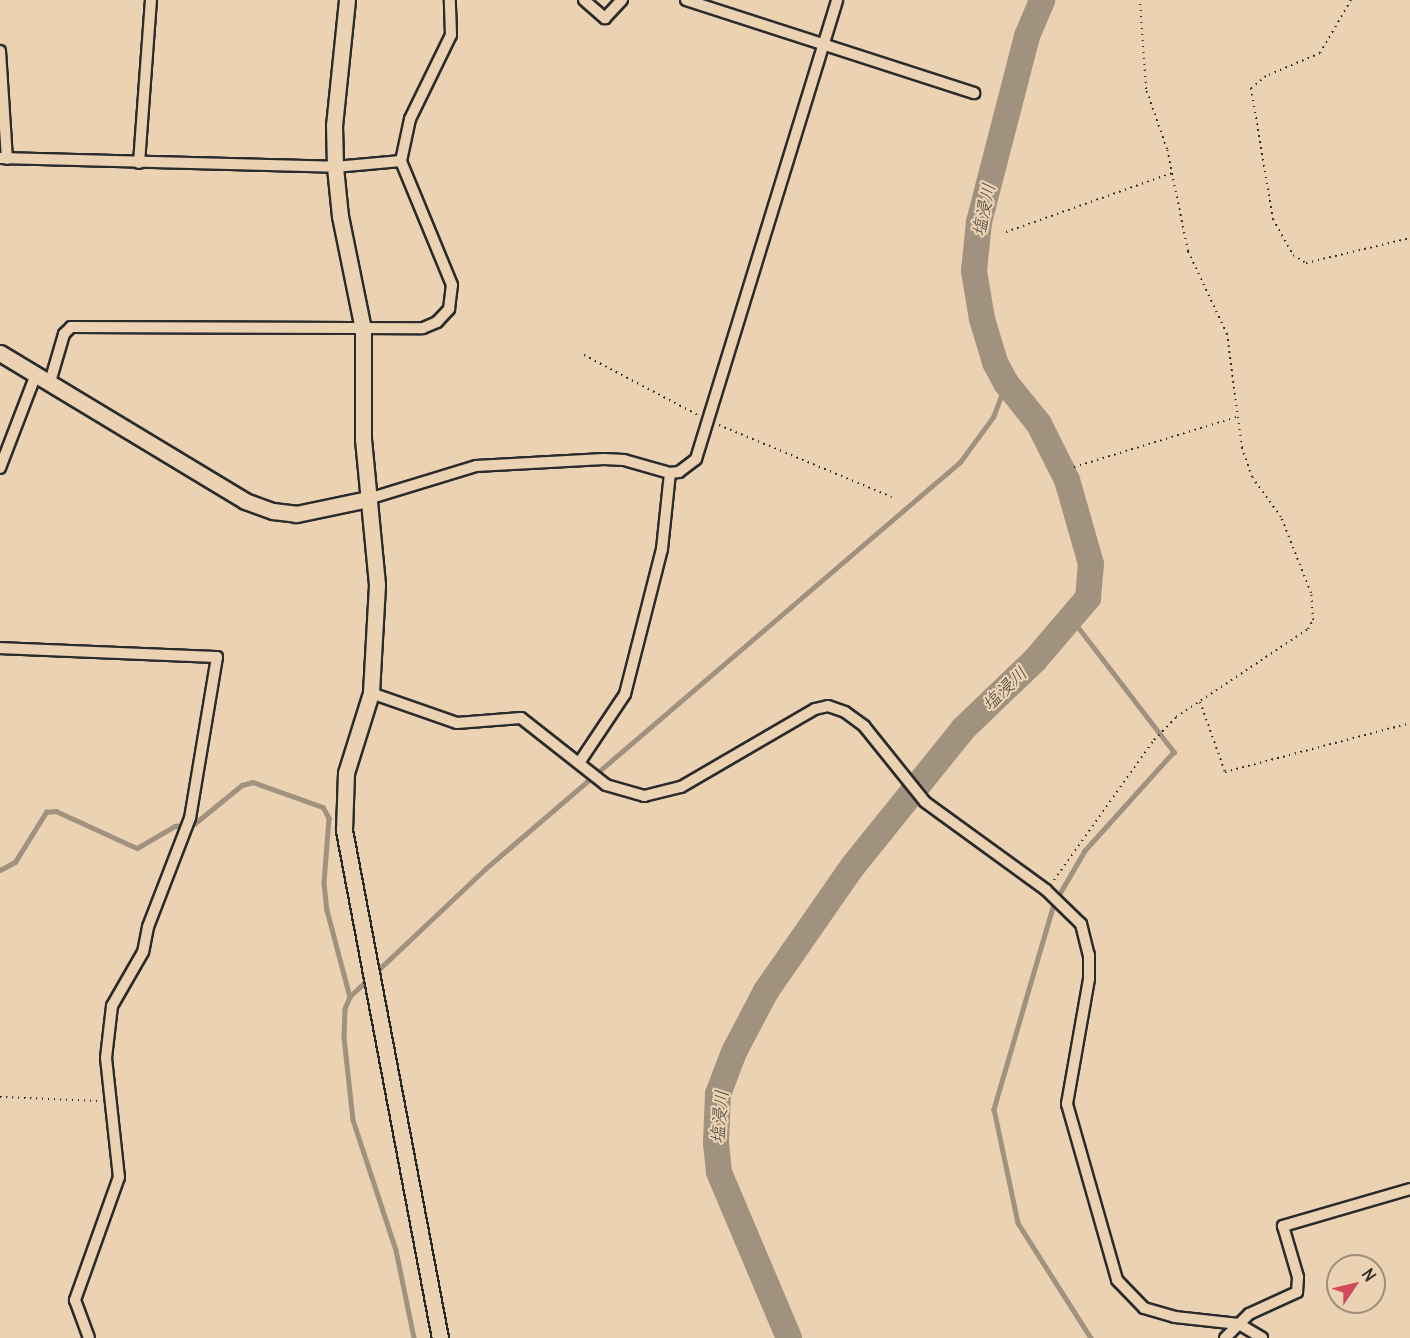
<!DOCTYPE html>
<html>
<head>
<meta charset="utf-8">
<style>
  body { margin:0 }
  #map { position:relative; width:1410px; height:1338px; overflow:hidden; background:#ebd2b3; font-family:Delius,"Klee One",sans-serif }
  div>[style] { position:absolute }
  .stream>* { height:4.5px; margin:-2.25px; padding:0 2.25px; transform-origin:2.25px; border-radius:2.25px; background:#a1927f }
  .river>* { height:26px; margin:-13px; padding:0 13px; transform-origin:13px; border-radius:13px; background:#a1927f }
  .path>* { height:2px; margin-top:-1px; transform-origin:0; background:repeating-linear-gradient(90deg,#2b2b2b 0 1.5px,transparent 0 6px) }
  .roads { filter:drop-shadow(2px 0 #2b2b2b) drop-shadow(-2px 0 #2b2b2b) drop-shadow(0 2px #2b2b2b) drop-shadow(0 -2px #2b2b2b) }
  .street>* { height:10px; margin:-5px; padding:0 5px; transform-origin:5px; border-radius:5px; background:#ebd2b3 }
  .secondary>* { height:15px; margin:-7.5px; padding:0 7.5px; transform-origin:7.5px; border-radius:7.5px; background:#ebd2b3 }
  span { translate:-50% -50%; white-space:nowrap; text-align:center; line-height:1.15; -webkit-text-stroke:4.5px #ebd2b3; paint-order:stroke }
  .water-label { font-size:18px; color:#484540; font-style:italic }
  .north { position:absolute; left:1326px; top:1254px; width:60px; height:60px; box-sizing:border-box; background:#ebd2b3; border:2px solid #9e8f7d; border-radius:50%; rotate:55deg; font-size:16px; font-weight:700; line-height:24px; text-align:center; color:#2b2b2b }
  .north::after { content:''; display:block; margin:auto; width:21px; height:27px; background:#d1495b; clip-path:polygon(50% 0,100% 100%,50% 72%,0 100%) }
</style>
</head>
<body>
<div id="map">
  <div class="stream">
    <div style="left:1072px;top:619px;width:168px;rotate:52.5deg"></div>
    <div style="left:1174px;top:752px;width:133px;rotate:132deg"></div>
    <div style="left:1085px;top:851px;width:61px;rotate:120.3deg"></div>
    <div style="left:1054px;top:904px;width:214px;rotate:106.3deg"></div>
    <div style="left:994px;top:1109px;width:116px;rotate:78.1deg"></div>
    <div style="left:1018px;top:1223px;width:136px;rotate:57.6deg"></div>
    <div style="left:0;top:870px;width:17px;rotate:-28deg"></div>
    <div style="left:15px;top:862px;width:59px;rotate:-58.2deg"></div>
    <div style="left:46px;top:812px;width:10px;rotate:-6deg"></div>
    <div style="left:56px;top:811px;width:89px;rotate:24.6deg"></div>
    <div style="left:137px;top:848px;width:44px;rotate:-30.1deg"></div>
    <div style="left:175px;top:826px;width:19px;rotate:-6deg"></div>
    <div style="left:194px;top:824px;width:62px;rotate:-39.1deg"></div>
    <div style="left:242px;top:785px;width:11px;rotate:-15deg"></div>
    <div style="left:253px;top:782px;width:74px;rotate:19.7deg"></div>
    <div style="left:323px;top:807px;width:13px;rotate:61deg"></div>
    <div style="left:329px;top:818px;width:65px;rotate:94.4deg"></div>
    <div style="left:324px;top:883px;width:27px;rotate:84deg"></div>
    <div style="left:327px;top:910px;width:90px;rotate:75.2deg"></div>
    <div style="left:374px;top:974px;width:153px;rotate:-43.4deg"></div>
    <div style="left:485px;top:869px;width:626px;rotate:-40.59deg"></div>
    <div style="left:960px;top:462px;width:56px;rotate:-53.7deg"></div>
    <div style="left:993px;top:417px;width:36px;rotate:-69deg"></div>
    <div style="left:368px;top:980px;width:25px;rotate:137deg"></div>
    <div style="left:350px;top:997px;width:13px;rotate:113deg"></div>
    <div style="left:345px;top:1009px;width:28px;rotate:92deg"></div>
    <div style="left:344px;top:1037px;width:83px;rotate:83.8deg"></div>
    <div style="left:353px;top:1120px;width:137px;rotate:71.7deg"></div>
    <div style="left:396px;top:1250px;width:90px;rotate:78.4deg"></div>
  </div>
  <div class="river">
    <div style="left:789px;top:1338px;width:180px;rotate:-112.9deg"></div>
    <div style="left:719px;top:1172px;width:29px;rotate:-96deg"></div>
    <div style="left:716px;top:1143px;width:49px;rotate:-87.7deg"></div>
    <div style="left:718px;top:1094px;width:45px;rotate:-69.1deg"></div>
    <div style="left:734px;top:1052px;width:69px;rotate:-62.3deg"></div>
    <div style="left:766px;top:991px;width:152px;rotate:-55.2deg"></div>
    <div style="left:853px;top:866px;width:176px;rotate:-51.2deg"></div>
    <div style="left:963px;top:729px;width:100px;rotate:-43.8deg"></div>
    <div style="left:1035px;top:660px;width:82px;rotate:-49.5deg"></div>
    <div style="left:1088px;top:598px;width:34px;rotate:-85deg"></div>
    <div style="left:1091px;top:564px;width:87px;rotate:-105.9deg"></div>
    <div style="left:1067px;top:480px;width:63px;rotate:-116.6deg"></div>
    <div style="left:1039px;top:424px;width:53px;rotate:-128.8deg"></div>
    <div style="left:1006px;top:383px;width:24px;rotate:-118deg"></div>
    <div style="left:995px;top:362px;width:45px;rotate:-106.8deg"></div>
    <div style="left:982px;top:319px;width:49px;rotate:-99.5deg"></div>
    <div style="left:974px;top:271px;width:49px;rotate:-84.2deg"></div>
    <div style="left:979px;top:222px;width:192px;rotate:-75.5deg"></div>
    <div style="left:1027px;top:36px;width:39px;rotate:-67deg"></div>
  </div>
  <div class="path">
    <div style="left:1351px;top:0;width:61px;rotate:120.3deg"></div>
    <div style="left:1320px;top:53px;width:59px;rotate:156.9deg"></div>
    <div style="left:1266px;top:76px;width:19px;rotate:141deg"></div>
    <div style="left:1251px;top:88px;width:133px;rotate:80.5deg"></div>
    <div style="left:1273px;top:219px;width:41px;rotate:60.9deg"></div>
    <div style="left:1293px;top:255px;width:15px;rotate:32deg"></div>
    <div style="left:1306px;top:263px;width:107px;rotate:-13.5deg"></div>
    <div style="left:1006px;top:232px;width:176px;rotate:-19.6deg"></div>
    <div style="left:584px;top:355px;width:129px;rotate:27.8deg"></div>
    <div style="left:719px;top:425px;width:187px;rotate:22.6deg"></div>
    <div style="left:1074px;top:467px;width:174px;rotate:-17.1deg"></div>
    <div style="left:1200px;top:702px;width:74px;rotate:70.3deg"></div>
    <div style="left:1225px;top:772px;width:191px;rotate:-14.8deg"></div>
    <div style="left:1054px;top:880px;width:172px;rotate:-54.5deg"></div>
    <div style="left:1154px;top:740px;width:32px;rotate:-46deg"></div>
    <div style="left:1176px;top:717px;width:159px;rotate:-33.7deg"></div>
    <div style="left:1308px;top:629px;width:10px;rotate:-61deg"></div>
    <div style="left:1313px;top:620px;width:27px;rotate:-94deg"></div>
    <div style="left:1311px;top:593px;width:82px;rotate:-111.5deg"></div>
    <div style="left:1281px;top:517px;width:49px;rotate:-125.9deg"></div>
    <div style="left:1252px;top:477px;width:31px;rotate:-109deg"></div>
    <div style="left:1242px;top:448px;width:115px;rotate:-97.5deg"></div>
    <div style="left:1227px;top:334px;width:92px;rotate:-115.2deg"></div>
    <div style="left:1188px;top:251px;width:104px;rotate:-101.6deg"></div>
    <div style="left:1167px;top:149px;width:64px;rotate:-109.3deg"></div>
    <div style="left:1146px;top:89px;width:89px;rotate:-93.9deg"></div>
    <div style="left:0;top:1097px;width:99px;rotate:2.3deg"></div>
  </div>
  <div class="roads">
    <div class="street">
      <div style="left:584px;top:0;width:28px;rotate:41deg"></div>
      <div style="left:605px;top:18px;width:25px;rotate:-47deg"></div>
      <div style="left:686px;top:0;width:303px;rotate:17.9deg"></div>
      <div style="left:0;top:51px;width:108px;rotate:86.3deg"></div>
      <div style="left:0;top:158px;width:335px;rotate:1.5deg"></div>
      <div style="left:335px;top:167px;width:66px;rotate:-5.2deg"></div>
      <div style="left:401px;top:161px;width:43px;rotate:-77.9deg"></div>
      <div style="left:410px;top:119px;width:93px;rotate:-64deg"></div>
      <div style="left:451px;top:35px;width:35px;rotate:-92deg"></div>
      <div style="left:139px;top:163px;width:163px;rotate:-85.8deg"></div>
      <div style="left:50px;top:382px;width:50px;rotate:-73.7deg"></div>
      <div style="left:64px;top:334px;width:10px;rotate:-45deg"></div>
      <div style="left:71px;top:327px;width:352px;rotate:0.2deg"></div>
      <div style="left:423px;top:328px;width:15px;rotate:-23deg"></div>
      <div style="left:437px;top:322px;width:18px;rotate:-47deg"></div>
      <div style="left:449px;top:309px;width:24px;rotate:-83deg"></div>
      <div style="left:452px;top:285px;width:134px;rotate:-112.4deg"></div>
      <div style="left:0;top:468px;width:101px;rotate:-69deg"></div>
      <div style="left:368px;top:499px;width:113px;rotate:-17deg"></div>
      <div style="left:476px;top:466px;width:128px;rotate:-3.1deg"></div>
      <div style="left:604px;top:459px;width:20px;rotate:3deg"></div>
      <div style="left:624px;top:460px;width:48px;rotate:15.8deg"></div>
      <div style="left:670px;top:473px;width:9px;rotate:-6deg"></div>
      <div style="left:679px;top:472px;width:21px;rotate:-37deg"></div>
      <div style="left:696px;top:459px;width:480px;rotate:-72.9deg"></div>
      <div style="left:0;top:648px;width:217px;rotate:2.4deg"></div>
      <div style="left:217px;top:657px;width:163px;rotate:99.5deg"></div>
      <div style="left:190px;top:818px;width:117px;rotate:111.1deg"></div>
      <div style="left:148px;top:927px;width:25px;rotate:101deg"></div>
      <div style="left:143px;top:952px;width:62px;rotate:119.9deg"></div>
      <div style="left:112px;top:1006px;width:52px;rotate:96.6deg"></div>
      <div style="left:106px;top:1058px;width:120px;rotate:83.8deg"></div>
      <div style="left:119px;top:1177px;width:131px;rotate:109.7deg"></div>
      <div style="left:75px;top:1300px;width:40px;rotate:69.8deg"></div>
      <div style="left:371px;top:693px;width:91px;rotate:19.2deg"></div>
      <div style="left:457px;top:723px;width:64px;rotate:-4.5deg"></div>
      <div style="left:521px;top:718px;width:108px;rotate:38.2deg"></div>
      <div style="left:606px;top:785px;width:40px;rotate:16deg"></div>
      <div style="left:644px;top:796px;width:38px;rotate:-14deg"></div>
      <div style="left:681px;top:787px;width:155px;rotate:-30.2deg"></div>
      <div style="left:815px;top:709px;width:13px;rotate:-13deg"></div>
      <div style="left:828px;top:706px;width:18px;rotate:19deg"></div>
      <div style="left:845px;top:712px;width:24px;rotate:36deg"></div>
      <div style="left:864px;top:726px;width:97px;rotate:51.2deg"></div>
      <div style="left:925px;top:802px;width:150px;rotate:36deg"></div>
      <div style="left:1046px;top:890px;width:49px;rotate:44.2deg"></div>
      <div style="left:1081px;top:924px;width:32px;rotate:76deg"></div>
      <div style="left:1089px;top:955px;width:24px;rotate:90deg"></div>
      <div style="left:1089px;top:979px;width:127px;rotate:100deg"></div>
      <div style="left:1067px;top:1104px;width:183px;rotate:74.1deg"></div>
      <div style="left:1117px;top:1280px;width:39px;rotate:46deg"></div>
      <div style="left:1144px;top:1308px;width:32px;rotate:16deg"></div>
      <div style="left:1175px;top:1317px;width:64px;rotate:6.2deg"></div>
      <div style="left:1239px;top:1324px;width:27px;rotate:31deg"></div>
      <div style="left:579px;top:763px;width:83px;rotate:-56.3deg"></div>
      <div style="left:625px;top:694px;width:150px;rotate:-75.7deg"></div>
      <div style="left:662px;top:549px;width:76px;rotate:-84deg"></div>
      <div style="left:1225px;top:1338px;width:34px;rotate:-45deg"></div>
      <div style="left:1249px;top:1314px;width:53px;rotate:-24.6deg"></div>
      <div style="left:1297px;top:1292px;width:15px;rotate:-86deg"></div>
      <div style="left:1298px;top:1277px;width:53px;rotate:-106.4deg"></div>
      <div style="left:1283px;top:1226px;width:132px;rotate:-16.2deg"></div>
    </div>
    <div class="secondary">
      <div style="left:347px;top:0;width:126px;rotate:95.9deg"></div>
      <div style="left:334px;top:125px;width:42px;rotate:88.6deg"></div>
      <div style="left:335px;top:167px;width:49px;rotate:84.2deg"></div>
      <div style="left:340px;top:216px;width:115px;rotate:78.5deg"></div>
      <div style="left:363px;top:329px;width:110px;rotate:90deg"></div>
      <div style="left:363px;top:439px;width:147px;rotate:84.5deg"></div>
      <div style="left:377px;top:585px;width:108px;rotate:93.2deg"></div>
      <div style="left:371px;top:693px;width:84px;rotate:107.4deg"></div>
      <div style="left:346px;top:773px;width:57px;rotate:92deg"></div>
      <div style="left:344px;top:830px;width:517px;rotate:79.3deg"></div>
      <div style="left:0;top:353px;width:286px;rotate:31.1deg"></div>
      <div style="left:245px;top:501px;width:30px;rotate:20deg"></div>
      <div style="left:273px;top:511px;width:23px;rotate:7deg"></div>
      <div style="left:296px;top:514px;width:74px;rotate:-11.8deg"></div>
    </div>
  </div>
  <div class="water-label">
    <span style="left:984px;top:210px;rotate:-78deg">塩浸川</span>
    <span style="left:1005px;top:689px;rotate:-44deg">塩浸川</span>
    <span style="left:720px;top:1117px;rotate:-85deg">塩浸川</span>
  </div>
  <div class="north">N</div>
</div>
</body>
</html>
